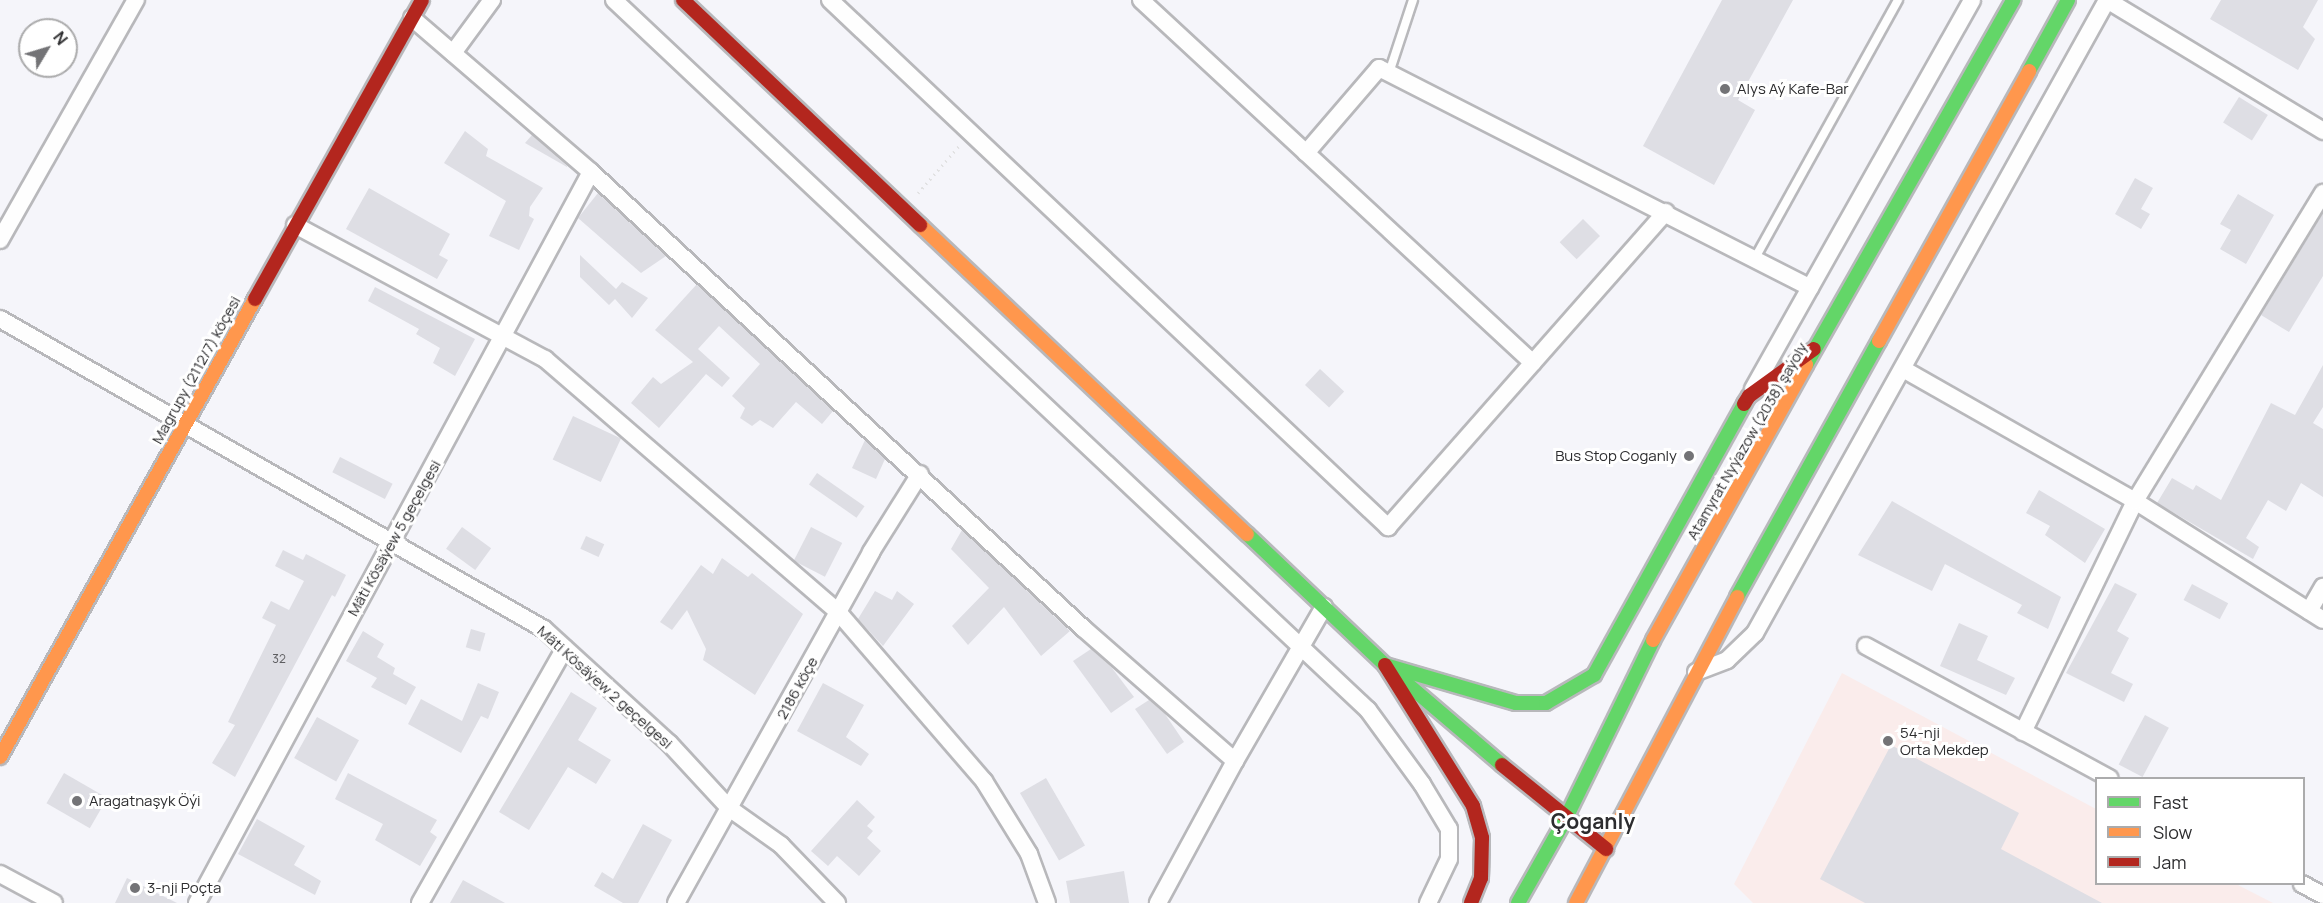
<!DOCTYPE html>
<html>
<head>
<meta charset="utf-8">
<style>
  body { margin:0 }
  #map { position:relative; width:2323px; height:903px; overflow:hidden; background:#f5f5fa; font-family:Manrope,sans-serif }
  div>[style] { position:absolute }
  .education>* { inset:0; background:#faeceb }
  .building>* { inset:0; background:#dedee4; transform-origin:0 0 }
  .path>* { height:3px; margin-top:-1.5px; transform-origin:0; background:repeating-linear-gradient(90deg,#e1e1e2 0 1.5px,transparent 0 6px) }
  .roads { filter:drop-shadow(2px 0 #b8b8bb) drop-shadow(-2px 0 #b8b8bb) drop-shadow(0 2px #b8b8bb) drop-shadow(0 -2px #b8b8bb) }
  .lane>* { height:8px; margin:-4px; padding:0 4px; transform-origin:4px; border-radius:4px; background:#fefefe }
  .street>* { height:16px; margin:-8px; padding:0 8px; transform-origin:8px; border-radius:8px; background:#fefefe }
  .fast>* { height:14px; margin:-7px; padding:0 7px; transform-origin:7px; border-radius:7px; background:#63d668 }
  .slow>* { height:14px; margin:-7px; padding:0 7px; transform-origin:7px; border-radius:7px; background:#ff974d }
  .jam>* { height:14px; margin:-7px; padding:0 7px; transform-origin:7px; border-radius:7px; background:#b3261e }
  .dots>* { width:16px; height:16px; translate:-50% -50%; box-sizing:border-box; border:3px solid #fff; border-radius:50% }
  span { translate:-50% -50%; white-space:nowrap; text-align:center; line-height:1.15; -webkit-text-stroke:6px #fff; paint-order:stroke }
  .number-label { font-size:12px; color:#5d5d60 }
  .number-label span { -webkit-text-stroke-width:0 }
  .poi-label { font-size:15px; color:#2d2d2f }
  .left { translate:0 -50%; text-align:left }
  .right { translate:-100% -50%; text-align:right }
  .street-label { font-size:15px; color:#2d2d2f }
  .district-label { font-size:21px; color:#2d2d2f; font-weight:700 }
  .legend { position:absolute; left:2095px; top:777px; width:210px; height:108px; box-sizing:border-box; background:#fff; border:2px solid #ababac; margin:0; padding:8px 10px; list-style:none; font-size:18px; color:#2d2d2f }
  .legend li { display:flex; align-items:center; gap:12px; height:30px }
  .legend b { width:30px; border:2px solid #ababac }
  .north { position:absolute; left:18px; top:18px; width:60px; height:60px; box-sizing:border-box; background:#fff; border:2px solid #ababac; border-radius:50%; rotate:52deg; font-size:16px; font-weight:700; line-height:24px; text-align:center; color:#2d2d2f }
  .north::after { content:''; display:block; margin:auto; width:21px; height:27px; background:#737376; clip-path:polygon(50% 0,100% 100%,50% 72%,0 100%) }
</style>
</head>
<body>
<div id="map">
  <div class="education">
    <div style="clip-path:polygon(1842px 673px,2096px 809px,2096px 884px,2236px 884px,2273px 903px,1753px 903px,1734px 884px)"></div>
  </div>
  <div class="building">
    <div style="clip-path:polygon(1722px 0,1793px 0,1738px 100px,1755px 110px,1714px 185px,1643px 146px)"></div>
    <div style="clip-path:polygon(2221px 0,2318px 0,2303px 27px,2315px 39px,2298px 70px,2210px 19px)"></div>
    <div style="left:2239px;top:97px;width:34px;height:30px;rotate:32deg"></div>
    <div style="clip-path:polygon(465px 131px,488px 149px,486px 156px,543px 188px,530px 207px,529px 216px,534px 219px,519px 250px,489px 236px,506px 201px,444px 163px)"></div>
    <div style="clip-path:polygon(532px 135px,567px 166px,567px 167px,525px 143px)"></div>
    <div style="clip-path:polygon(2135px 178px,2153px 188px,2141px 209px,2150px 214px,2141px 229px,2115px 214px)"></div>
    <div style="clip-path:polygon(369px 188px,450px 234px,439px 255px,448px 260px,437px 279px,346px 229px)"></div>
    <div style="clip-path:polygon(598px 193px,666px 256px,641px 273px,578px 218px)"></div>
    <div style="clip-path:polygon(2238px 194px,2274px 215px,2246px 264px,2220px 249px,2231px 230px,2220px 224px)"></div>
    <div style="clip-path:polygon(2323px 213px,2323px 276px,2289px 332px,2261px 315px)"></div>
    <div style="left:1583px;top:219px;width:24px;height:33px;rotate:45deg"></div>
    <div style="clip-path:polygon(580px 255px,616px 289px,622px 282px,648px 298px,632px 318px,615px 299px,609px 305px,580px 277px)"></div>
    <div style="clip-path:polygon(697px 284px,833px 411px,822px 424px,796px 402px,773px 428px,760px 420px,752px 426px,740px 418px,745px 408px,732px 396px,760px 364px,719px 326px,698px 349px,730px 378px,722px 387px,706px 374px,659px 428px,631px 403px,653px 377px,661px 384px,693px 362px,655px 330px)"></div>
    <div style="clip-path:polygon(375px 287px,475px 339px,455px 376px,433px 363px,440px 348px,416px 334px,419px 329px,368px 301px)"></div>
    <div style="clip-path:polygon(2323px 365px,2323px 407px,2313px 423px,2323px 429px,2323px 497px,2301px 483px,2286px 511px,2268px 500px,2246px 538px,2259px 547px,2253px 559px,2157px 503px,2172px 478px,2193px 490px,2196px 485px,2221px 500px,2271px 403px,2295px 415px)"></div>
    <div style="left:1320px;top:369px;width:33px;height:22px;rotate:43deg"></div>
    <div style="left:573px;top:416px;width:53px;height:48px;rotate:25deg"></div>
    <div style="clip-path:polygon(865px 440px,885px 459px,876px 479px,852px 468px)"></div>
    <div style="left:340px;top:457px;width:59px;height:17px;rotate:27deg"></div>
    <div style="left:817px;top:473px;width:58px;height:14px;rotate:35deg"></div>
    <div style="clip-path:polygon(2039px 490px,2105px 529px,2085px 563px,2045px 535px,2050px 526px,2026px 513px)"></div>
    <div style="clip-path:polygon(1892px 501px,2061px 597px,2048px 629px,2017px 613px,2022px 605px,1945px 564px,1932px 591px,1858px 555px)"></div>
    <div style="left:462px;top:527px;width:36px;height:27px;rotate:36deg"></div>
    <div style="left:811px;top:527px;width:35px;height:38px;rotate:27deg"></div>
    <div style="clip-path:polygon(962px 530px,1070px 631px,1041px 656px,1004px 607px,968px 645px,952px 626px,989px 588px,951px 549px)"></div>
    <div style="left:586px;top:536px;width:20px;height:14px;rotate:24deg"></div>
    <div style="clip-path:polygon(283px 550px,303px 560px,306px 554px,346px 575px,335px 597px,332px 595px,235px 777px,212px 763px,235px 725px,228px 722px,276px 625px,262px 618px,271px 601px,289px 610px,304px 581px,275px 566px)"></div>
    <div style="clip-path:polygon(722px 558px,748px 577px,752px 573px,803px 614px,755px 695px,703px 660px,706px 649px,687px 610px,672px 630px,660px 622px,701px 565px,713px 574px)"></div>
    <div style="clip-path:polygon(2115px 583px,2137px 594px,2117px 631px,2129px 638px,2111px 673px,2133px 684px,2124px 702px,2066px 673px)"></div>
    <div style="left:2192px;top:584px;width:41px;height:18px;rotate:28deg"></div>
    <div style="clip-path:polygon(875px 591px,892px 600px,897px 591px,914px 604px,883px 646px,858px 619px)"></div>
    <div style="clip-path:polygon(1959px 623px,1988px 636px,1977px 660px,2015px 678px,2006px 695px,1940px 666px)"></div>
    <div style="left:471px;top:629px;width:15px;height:19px;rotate:16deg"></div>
    <div style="clip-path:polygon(363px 631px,384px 644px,377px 657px,395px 668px,393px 674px,416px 687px,406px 705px,371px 687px,377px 678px,346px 661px)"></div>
    <div style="clip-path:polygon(1091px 649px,1112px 668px,1134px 697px,1111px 713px,1073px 661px)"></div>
    <div style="clip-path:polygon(478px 683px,499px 692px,488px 719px,481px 716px,461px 753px,408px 724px,421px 699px,462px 721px)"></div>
    <div style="clip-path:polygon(823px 683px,864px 705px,846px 737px,869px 754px,861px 766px,797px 731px)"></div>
    <div style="clip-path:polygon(571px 692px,597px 708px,578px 740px,611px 760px,596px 784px,568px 767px,529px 830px,499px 812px)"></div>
    <div style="clip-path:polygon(1149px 700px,1165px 714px,1184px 742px,1167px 754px,1135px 709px)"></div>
    <div style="left:2145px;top:715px;width:27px;height:56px;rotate:28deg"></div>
    <div style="left:317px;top:717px;width:48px;height:47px;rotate:29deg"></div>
    <div style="clip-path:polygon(1891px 745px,2019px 813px,2001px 849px,2102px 903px,1865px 903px,1820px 879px)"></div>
    <div style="left:64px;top:773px;width:50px;height:35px;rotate:30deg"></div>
    <div style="clip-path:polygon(348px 773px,437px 820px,430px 832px,437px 837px,420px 866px,375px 840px,383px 824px,335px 799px)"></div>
    <div style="left:1046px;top:778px;width:78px;height:30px;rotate:60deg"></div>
    <div style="clip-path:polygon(857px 800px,875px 817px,867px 826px,873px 831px,867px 838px,881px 851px,859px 876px,837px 856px,828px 866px,811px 851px)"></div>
    <div style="clip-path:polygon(257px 819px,305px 846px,294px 865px,321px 881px,315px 895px,238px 854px)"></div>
    <div style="clip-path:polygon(643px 824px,672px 840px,638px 903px,623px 903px,594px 886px,602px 872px,613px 879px)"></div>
    <div style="clip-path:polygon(1124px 871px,1129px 903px,1070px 903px,1066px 881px)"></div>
    <div style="clip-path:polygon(127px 878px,177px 903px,115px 903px)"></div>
    <div style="clip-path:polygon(463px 880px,505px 903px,450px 903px)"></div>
  </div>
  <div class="path">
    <div style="left:918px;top:193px;width:62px;rotate:-48.9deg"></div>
  </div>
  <div class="roads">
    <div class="lane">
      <div style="left:1389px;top:73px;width:77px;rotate:-71.8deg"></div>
      <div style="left:1755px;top:258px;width:295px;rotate:-61deg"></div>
    </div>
    <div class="street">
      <div style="left:614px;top:0;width:1036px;rotate:43.28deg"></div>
      <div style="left:1368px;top:710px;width:92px;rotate:53.9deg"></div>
      <div style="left:1422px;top:784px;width:52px;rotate:59deg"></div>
      <div style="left:1449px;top:829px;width:30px;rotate:90deg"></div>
      <div style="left:1449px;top:859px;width:49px;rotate:115.5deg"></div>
      <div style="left:830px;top:0;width:768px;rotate:43.36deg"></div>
      <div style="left:1388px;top:527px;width:420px;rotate:-48.6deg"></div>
      <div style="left:1141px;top:0;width:534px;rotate:42.8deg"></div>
      <div style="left:2107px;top:0;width:253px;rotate:31.2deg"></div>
      <div style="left:412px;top:18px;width:236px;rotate:40.7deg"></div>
      <div style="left:591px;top:172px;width:671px;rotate:42.83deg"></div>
      <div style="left:1083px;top:628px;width:202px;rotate:41.2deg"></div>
      <div style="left:1235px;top:761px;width:162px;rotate:118.5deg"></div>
      <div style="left:453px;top:53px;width:66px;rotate:-53.7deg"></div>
      <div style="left:1306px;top:153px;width:112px;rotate:-49.3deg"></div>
      <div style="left:1379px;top:68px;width:484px;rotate:27deg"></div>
      <div style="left:295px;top:225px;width:284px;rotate:28.2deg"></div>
      <div style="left:545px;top:359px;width:389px;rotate:40.8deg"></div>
      <div style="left:839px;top:613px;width:222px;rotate:49.2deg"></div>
      <div style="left:984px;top:781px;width:86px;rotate:58.3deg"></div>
      <div style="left:1029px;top:854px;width:52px;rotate:69.8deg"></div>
      <div style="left:0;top:240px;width:276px;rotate:-60.5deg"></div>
      <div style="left:0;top:319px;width:626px;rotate:29.68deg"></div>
      <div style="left:544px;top:629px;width:169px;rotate:42.4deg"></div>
      <div style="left:669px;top:743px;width:88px;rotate:47.3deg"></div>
      <div style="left:729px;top:808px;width:64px;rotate:35.4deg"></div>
      <div style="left:781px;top:845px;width:81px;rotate:46deg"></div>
      <div style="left:1903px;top:369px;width:267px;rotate:29.6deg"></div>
      <div style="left:2135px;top:501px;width:222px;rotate:32.3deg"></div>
      <div style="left:1753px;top:389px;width:446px;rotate:-60.6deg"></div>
      <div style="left:2309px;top:611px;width:28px;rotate:-60deg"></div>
      <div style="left:1866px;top:646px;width:277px;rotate:28.5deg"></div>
      <div style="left:1696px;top:672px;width:33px;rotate:-21deg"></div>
      <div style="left:1727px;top:660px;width:39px;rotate:-44deg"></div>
      <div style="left:1755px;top:633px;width:724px;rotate:-60.92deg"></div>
      <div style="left:2023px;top:732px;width:257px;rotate:-64.1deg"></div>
      <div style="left:2135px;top:501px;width:361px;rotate:-58.6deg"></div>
      <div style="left:1235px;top:761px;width:178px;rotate:-60deg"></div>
      <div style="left:0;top:874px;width:61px;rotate:28.2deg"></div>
      <div style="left:2302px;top:884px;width:24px;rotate:28deg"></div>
      <div style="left:197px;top:903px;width:830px;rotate:-61.68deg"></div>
      <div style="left:420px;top:903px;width:293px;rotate:-60.4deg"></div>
      <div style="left:676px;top:903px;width:402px;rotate:-60.9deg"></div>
      <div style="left:871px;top:552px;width:92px;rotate:-57.9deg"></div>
    </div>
    <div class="fast">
      <div style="left:2029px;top:71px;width:81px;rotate:-61.2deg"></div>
      <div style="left:1806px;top:365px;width:420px;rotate:-60.4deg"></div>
      <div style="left:1247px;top:534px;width:190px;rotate:43.5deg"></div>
      <div style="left:1385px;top:665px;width:154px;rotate:40.5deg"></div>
      <div style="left:1737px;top:597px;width:293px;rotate:-61deg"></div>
      <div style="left:1385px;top:665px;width:136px;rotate:16.2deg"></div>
      <div style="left:1516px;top:703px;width:30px"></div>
      <div style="left:1546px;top:703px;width:56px;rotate:-30.3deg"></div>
      <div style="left:1594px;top:675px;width:310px;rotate:-61deg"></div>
      <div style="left:1518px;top:903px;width:95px;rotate:-60.5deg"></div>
      <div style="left:1565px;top:820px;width:200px;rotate:-63.9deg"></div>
    </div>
    <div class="slow">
      <div style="left:920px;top:225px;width:450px;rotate:43.4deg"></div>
      <div style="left:1879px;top:341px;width:309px;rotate:-60.9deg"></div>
      <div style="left:1653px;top:640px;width:315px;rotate:-60.9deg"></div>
      <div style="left:0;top:757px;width:524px;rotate:-60.89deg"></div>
      <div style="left:1576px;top:903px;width:346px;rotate:-62.2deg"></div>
    </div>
    <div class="jam">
      <div style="left:683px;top:0;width:327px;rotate:43.5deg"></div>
      <div style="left:255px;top:299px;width:342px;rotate:-60.8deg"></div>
      <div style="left:1744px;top:404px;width:9px;rotate:-58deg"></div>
      <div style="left:1749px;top:396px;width:80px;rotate:-35.9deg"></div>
      <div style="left:1385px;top:665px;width:166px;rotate:58deg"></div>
      <div style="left:1473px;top:806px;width:33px;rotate:74deg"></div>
      <div style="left:1482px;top:838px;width:40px;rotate:91.4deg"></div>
      <div style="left:1481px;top:878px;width:27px;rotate:112deg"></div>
      <div style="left:1502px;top:765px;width:134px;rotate:38.9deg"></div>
    </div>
  </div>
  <div class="dots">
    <div style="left:1725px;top:89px;background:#737376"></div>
    <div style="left:1689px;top:456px;background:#737376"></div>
    <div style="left:1888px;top:741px;background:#737376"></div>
    <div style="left:77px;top:801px;background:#737376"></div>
    <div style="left:135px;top:888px;background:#737376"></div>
  </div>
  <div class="number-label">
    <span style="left:279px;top:659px">32</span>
  </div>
  <div class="poi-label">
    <span class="left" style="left:1737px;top:89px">Alys Aý Kafe-Bar</span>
    <span class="right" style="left:1677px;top:456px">Bus Stop Coganly</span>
    <span class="left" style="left:1900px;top:741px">54-nji<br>Orta Mekdep</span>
    <span class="left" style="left:89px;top:801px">Aragatnaşyk Öýi</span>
    <span class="left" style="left:147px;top:888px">3-nji Poçta</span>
  </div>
  <div class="street-label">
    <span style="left:196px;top:370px;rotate:-61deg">Magrupy (2112/7) köçesi</span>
    <span style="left:1747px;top:441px;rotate:-60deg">Atamyrat Nyýazow (2038) şaýoly</span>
    <span style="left:394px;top:538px;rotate:-61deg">Mäti Kösäýew 5 geçelgesi</span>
    <span style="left:605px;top:687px;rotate:42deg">Mäti Kösäýew 2 geçelgesi</span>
    <span style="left:797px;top:688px;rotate:-61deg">2186 köçe</span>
  </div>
  <div class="district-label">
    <span style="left:1593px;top:821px">Çoganly</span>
  </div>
  <ul class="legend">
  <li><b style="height:8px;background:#63d668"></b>Fast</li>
  <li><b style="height:8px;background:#ff974d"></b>Slow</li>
  <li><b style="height:8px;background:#b3261e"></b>Jam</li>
  </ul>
  <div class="north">N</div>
</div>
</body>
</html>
